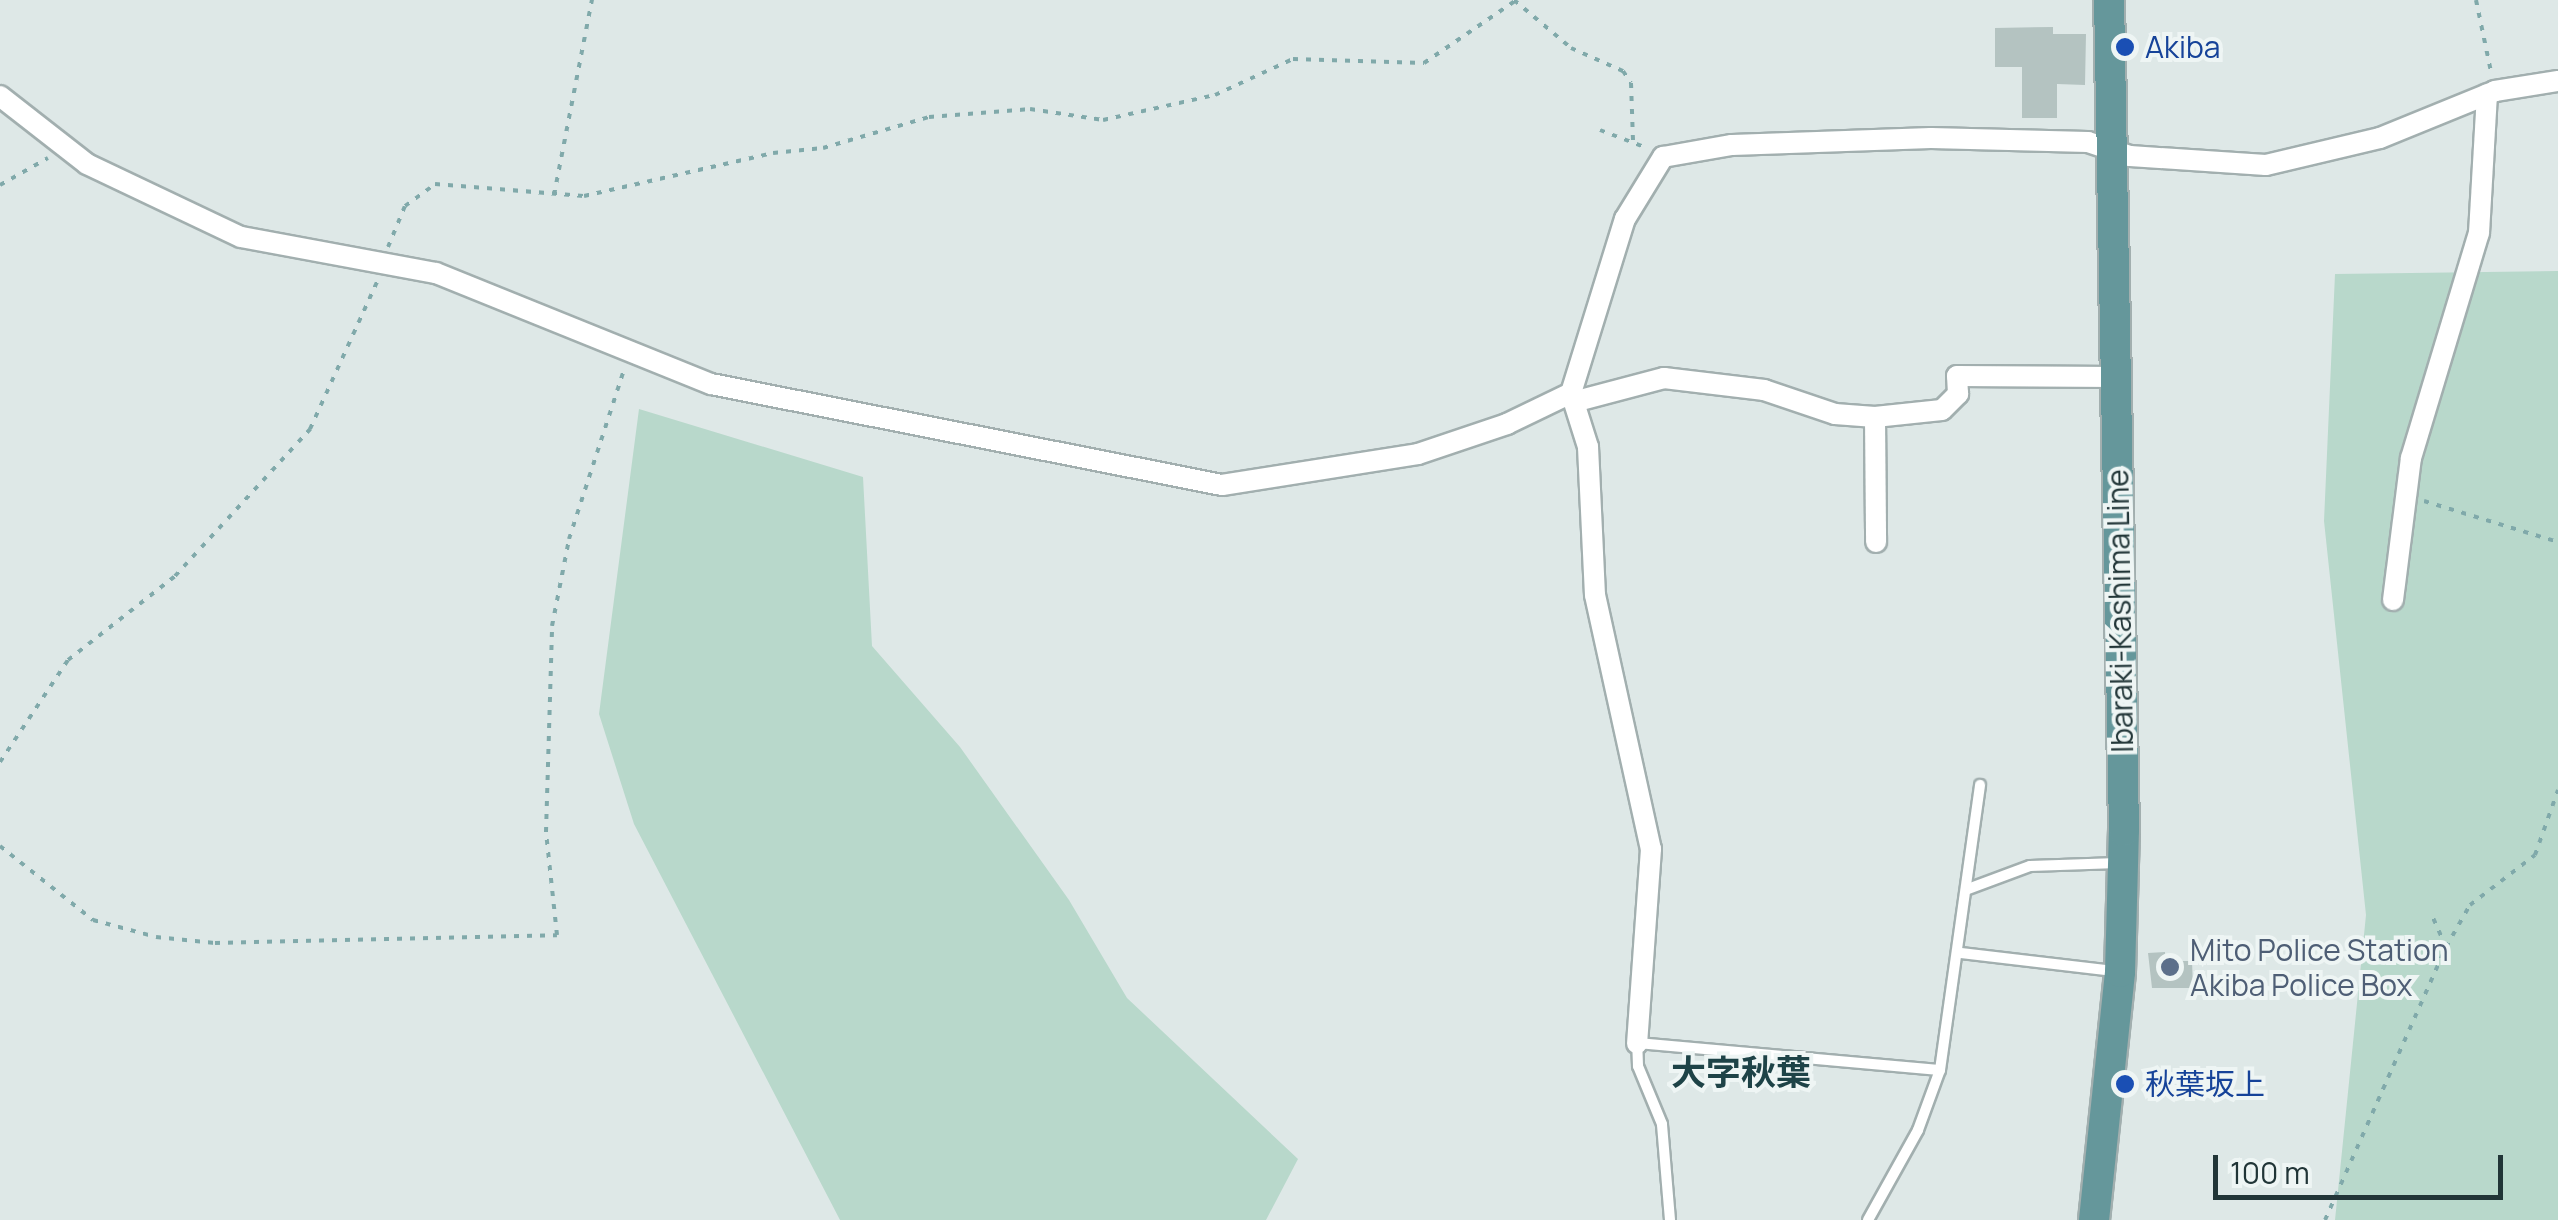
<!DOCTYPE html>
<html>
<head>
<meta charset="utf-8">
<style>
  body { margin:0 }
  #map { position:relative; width:2558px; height:1220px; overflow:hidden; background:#dee8e7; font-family:Manrope,"Noto Sans JP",sans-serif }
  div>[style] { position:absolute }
  .green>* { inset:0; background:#b8d8cb }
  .building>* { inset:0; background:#b4c3c1 }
  .path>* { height:4px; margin-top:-2px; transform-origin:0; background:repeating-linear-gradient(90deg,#80a9aa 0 5px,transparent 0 13px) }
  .roads { filter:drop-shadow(2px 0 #a2afaf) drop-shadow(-2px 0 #a2afaf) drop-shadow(0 2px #a2afaf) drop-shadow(0 -2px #a2afaf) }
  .service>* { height:10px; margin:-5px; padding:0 5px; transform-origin:5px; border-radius:5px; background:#fff }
  .minor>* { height:20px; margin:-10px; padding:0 10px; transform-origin:10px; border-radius:10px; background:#fff }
  .primary>* { height:30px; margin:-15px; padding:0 15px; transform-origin:15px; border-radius:15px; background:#65979b }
  .dots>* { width:28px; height:28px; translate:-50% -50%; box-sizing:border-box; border:5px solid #eef5f4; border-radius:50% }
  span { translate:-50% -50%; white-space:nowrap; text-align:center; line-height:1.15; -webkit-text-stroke:8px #eef5f4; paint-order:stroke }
  .transit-label { font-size:30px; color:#164399 }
  .left { translate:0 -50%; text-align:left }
  .street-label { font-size:30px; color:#213537 }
  .service-label { font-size:30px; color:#4e5e75 }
  .quarter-label { font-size:35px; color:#1e4347; font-weight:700 }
  .scale { position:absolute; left:2213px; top:1155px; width:290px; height:45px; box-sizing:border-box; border:5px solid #213537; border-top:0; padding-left:12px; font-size:30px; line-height:35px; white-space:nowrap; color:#213537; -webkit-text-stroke:8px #eef5f4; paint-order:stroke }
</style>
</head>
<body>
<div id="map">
  <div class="green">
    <div style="clip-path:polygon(2558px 271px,2558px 1220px,2335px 1220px,2366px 915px,2324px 521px,2335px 274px)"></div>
    <div style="clip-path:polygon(639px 409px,863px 477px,872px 646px,960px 747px,1069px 900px,1127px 998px,1298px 1159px,1266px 1220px,840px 1220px,634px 824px,599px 714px)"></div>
  </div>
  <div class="building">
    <div style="clip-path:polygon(2053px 27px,2053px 34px,2086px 34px,2085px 85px,2057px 84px,2057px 118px,2022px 118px,2022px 67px,1995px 67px,1995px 28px)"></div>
    <div style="clip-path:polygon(2165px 952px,2165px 961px,2192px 961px,2193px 988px,2152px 988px,2148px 953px)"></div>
  </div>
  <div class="path">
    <div style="left:1514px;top:0;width:75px;rotate:40.1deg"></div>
    <div style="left:1571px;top:48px;width:57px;rotate:23.9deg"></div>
    <div style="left:1623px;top:71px;width:14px;rotate:56deg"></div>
    <div style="left:1631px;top:83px;width:58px;rotate:88deg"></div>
    <div style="left:2476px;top:0;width:74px;rotate:78.2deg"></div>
    <div style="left:1600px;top:130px;width:50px;rotate:21deg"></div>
    <div style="left:0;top:185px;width:55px;rotate:-29.4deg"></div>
    <div style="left:554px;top:195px;width:199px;rotate:-79deg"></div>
    <div style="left:388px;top:247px;width:44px;rotate:-67.5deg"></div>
    <div style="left:405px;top:206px;width:37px;rotate:-36deg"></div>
    <div style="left:435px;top:184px;width:149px;rotate:4.6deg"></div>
    <div style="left:584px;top:196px;width:194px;rotate:-12.8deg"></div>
    <div style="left:773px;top:153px;width:50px;rotate:-5.7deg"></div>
    <div style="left:823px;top:148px;width:110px;rotate:-16.3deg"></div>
    <div style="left:929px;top:117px;width:101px;rotate:-4.5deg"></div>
    <div style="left:1030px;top:109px;width:74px;rotate:8.6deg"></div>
    <div style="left:1103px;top:120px;width:115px;rotate:-12.6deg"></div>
    <div style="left:1215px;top:95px;width:86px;rotate:-24.8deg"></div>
    <div style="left:1293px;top:59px;width:131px;rotate:1.7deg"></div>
    <div style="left:1424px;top:63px;width:110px;rotate:-34.3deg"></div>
    <div style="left:2424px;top:501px;width:140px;rotate:17deg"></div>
    <div style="left:0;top:762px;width:123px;rotate:-56.3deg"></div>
    <div style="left:68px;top:660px;width:136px;rotate:-38.1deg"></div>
    <div style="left:175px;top:576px;width:200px;rotate:-47.4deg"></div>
    <div style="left:310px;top:429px;width:164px;rotate:-65.5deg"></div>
    <div style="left:0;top:846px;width:119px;rotate:38.5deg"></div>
    <div style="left:93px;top:920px;width:65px;rotate:15.1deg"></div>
    <div style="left:156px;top:937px;width:59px;rotate:5.8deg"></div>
    <div style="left:215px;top:943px;width:342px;rotate:-1.3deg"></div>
    <div style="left:557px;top:935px;width:104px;rotate:-96.1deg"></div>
    <div style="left:546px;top:832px;width:206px;rotate:-88.3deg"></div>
    <div style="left:552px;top:626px;width:89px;rotate:-78.9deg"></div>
    <div style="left:569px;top:539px;width:181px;rotate:-72deg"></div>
    <div style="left:2446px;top:947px;width:48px;rotate:-60.3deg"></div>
    <div style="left:2470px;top:905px;width:82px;rotate:-37.6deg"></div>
    <div style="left:2535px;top:855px;width:69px;rotate:-70.5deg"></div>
    <div style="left:2325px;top:1220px;width:299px;rotate:-66.1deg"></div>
    <div style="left:2446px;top:947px;width:36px;rotate:-114deg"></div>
  </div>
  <div class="roads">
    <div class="service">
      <div style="left:1968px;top:889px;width:66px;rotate:-20.4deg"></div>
      <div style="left:2030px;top:866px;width:88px;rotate:-2deg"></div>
      <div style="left:1961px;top:953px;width:154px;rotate:6.7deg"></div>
      <div style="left:1670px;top:1220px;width:96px;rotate:-94.8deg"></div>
      <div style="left:1662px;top:1124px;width:63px;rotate:-112.5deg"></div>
      <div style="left:1638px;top:1066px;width:23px;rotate:-92deg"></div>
      <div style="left:1637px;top:1043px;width:304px;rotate:5.1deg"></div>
      <div style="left:1868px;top:1220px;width:103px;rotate:-60.9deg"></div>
      <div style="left:1918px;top:1130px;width:64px;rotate:-69.9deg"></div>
      <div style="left:1940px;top:1070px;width:288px;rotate:-82deg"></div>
    </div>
    <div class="minor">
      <div style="left:0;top:96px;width:110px;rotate:38deg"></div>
      <div style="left:87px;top:164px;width:170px;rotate:25.4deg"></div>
      <div style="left:241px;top:237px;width:198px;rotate:10.5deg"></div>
      <div style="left:436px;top:273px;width:297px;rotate:22deg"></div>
      <div style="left:711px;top:384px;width:521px;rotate:11.18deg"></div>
      <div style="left:1222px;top:485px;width:198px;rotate:-9deg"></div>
      <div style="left:1418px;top:454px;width:94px;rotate:-18.6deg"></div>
      <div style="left:1507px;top:424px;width:71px;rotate:-25.8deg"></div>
      <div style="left:1571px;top:393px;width:182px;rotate:-72.8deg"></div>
      <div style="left:1625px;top:219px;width:73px;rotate:-58.5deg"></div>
      <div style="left:1663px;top:157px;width:70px;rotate:-9.9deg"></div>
      <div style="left:1732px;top:145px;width:199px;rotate:-2deg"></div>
      <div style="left:1931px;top:138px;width:157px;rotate:1.5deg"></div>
      <div style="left:2088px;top:142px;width:44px;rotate:18.4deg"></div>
      <div style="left:2130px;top:156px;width:136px;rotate:3.8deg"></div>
      <div style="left:2266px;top:165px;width:117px;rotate:-13.3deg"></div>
      <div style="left:2380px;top:138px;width:124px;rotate:-22.2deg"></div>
      <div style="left:2495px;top:91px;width:64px;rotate:-9deg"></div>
      <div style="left:1571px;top:393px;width:57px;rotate:72.5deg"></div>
      <div style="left:1588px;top:447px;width:148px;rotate:87.3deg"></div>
      <div style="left:1595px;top:595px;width:260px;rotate:77.6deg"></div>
      <div style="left:1651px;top:849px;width:195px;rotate:94.1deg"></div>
      <div style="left:1577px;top:401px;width:90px;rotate:-14.8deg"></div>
      <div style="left:1664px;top:378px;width:101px;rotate:6.8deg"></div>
      <div style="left:1764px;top:390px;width:75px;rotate:18.7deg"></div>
      <div style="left:1835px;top:414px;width:40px;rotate:4.3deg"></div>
      <div style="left:1875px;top:417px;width:67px;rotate:-6deg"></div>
      <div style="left:1942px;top:410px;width:23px;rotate:-45deg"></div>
      <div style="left:1958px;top:394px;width:18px;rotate:-93deg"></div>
      <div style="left:1957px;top:376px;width:159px;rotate:0.4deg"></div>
      <div style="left:1875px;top:417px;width:125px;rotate:89.5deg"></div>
      <div style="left:2393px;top:600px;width:143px;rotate:-82.8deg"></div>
      <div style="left:2411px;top:458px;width:235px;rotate:-73.2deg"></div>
      <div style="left:2479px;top:233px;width:139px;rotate:-86.7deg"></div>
    </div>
    <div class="primary">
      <div style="left:2094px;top:1220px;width:249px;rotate:-84deg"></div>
      <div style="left:2120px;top:972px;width:141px;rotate:-88.4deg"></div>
      <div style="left:2124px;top:831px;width:831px;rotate:-91.03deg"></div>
    </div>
  </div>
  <div class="dots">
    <div style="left:2125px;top:47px;background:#1a4fb4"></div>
    <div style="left:2170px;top:967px;background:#5c6f8a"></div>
    <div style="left:2125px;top:1084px;background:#1a4fb4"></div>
  </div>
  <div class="transit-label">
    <span class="left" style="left:2145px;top:47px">Akiba</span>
    <span class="left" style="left:2145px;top:1084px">秋葉坂上</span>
  </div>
  <div class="street-label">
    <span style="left:2120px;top:611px;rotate:-91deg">Ibaraki-Kashima Line</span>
  </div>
  <div class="service-label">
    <span class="left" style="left:2190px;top:967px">Mito Police Station<br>Akiba Police Box</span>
  </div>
  <div class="quarter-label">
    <span style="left:1741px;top:1072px">大字秋葉</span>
  </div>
  <div class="scale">100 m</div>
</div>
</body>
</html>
